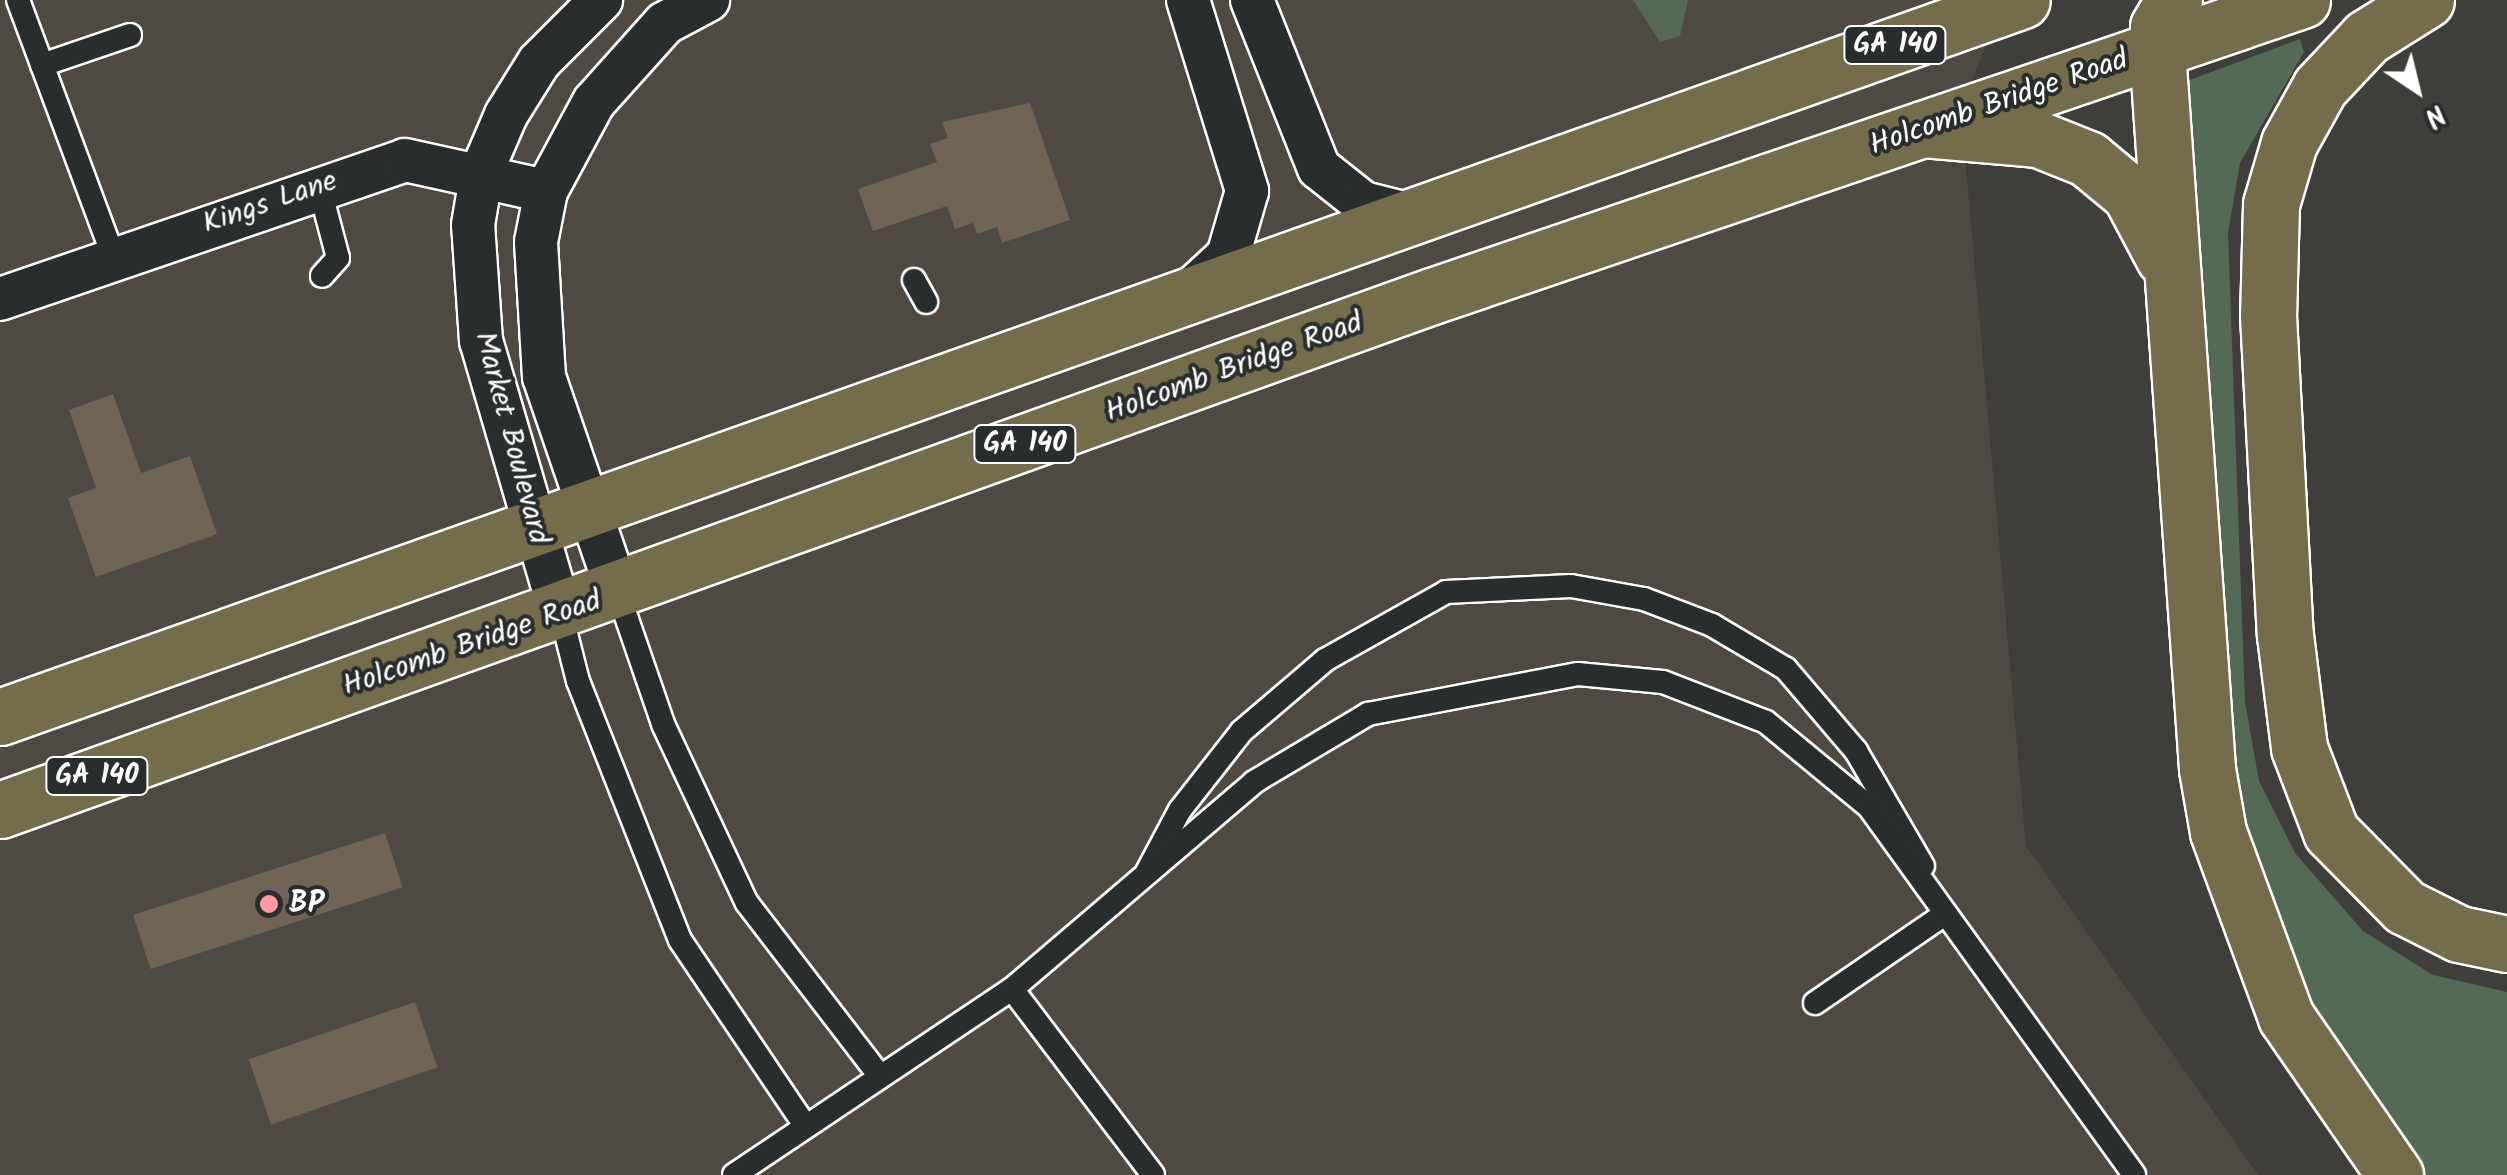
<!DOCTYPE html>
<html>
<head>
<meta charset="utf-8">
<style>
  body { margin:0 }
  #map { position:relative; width:2507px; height:1175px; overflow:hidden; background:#3f3e3a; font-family:Kalam,sans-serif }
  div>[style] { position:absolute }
  .built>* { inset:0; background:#4e4943 }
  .green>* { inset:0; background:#546a56 }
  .building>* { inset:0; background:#706457; transform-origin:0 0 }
  .roads { filter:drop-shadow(2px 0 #fff) drop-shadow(-2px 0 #fff) drop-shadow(0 2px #fff) drop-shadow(0 -2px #fff) }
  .service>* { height:22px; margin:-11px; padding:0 11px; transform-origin:11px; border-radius:11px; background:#2a2d2e }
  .minor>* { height:42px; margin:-21px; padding:0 21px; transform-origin:21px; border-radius:21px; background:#2a2d2e }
  .primary>* { height:55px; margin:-27.5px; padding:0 27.5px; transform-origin:27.5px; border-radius:27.5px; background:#746c4b }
  .motorway>* { height:55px; margin:-27.5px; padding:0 27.5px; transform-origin:27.5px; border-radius:27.5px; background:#746c4b }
  .dots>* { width:28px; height:28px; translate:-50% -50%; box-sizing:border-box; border:5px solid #2a2d2e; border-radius:50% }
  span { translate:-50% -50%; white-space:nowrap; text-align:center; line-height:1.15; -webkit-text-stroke:8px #2a2d2e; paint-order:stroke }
  .shield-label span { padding:2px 8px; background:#2a2d2e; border:2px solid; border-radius:8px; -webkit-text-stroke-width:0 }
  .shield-label { font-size:28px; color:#fff; font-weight:700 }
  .street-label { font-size:30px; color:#fff }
  .poi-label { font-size:30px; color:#fff; font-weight:700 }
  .left { translate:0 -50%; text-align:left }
  .north { position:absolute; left:2367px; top:40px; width:100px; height:100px; -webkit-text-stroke:8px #2a2d2e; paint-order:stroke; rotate:145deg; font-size:28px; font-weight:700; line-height:40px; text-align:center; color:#fff }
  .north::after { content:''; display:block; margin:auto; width:35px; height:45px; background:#fff; clip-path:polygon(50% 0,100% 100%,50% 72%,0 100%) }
</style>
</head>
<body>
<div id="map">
  <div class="built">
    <div style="clip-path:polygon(0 0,2003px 0,1961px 110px,2026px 846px,2258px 1175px,0 1175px)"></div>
  </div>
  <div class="green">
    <div style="clip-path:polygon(1633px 0,1688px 0,1680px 36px,1660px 42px)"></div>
    <div style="clip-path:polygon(2300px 39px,2304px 52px,2240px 163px,2228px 233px,2245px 702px,2259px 781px,2295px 853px,2363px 931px,2433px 975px,2507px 992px,2507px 1175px,2418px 1175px,2319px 1043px,2233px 808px,2181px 94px,2187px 81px)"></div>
  </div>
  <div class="building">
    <div style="clip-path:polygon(1030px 103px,1070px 220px,1002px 243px,997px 227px,977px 234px,973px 223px,955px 229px,947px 206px,873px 231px,858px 189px,937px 162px,930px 144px,948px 138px,942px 122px)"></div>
    <div style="clip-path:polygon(113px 394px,141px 473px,190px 456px,217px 534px,96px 577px,68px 498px,96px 488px,69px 410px)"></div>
    <div style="left:385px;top:833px;width:57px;height:265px;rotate:72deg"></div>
    <div style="left:415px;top:1002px;width:69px;height:176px;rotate:71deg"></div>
  </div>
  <div class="roads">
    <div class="service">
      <div style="left:18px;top:0;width:275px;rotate:69.6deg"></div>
      <div style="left:42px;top:65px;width:93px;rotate:-18.8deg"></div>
      <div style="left:319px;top:186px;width:74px;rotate:75.2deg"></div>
      <div style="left:338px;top:258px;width:24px;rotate:132deg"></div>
      <div style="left:914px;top:280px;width:25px;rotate:61deg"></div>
      <div style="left:618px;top:593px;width:139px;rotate:71deg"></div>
      <div style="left:663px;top:724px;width:198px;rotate:64.9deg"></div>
      <div style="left:747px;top:903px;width:215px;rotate:52.5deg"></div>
      <div style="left:561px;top:614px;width:69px;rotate:75.8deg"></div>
      <div style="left:578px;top:681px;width:278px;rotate:68.5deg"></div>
      <div style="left:680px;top:940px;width:223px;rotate:56deg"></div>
      <div style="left:1147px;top:872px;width:70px;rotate:-62deg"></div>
      <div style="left:1180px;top:810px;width:100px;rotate:-51.9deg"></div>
      <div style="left:1242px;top:731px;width:109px;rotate:-40.5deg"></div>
      <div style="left:1325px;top:660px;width:139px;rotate:-29.3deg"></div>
      <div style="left:1446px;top:592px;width:125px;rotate:-2.7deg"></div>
      <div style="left:1571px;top:586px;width:74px;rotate:10.1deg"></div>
      <div style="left:1644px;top:599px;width:73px;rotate:20.9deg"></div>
      <div style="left:1712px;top:625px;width:86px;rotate:30.7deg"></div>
      <div style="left:1786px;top:669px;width:108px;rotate:49.5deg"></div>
      <div style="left:1856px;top:751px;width:133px;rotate:59.8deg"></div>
      <div style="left:1012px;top:989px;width:233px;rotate:52.8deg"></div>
      <div style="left:1815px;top:1003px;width:158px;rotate:-34.4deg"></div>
      <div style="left:734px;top:1175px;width:334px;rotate:-33.8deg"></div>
      <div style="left:1012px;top:989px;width:318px;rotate:-40.5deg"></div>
      <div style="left:1254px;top:782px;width:133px;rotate:-30.8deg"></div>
      <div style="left:1368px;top:714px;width:214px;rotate:-10.8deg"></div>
      <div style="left:1578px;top:674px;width:85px;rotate:5.4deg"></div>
      <div style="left:1663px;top:682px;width:110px;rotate:21.2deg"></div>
      <div style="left:1766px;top:722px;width:134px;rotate:39.5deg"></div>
      <div style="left:1869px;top:807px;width:453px;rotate:54.2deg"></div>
    </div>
    <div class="minor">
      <div style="left:1188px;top:0;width:200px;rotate:72.8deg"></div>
      <div style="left:1247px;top:191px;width:68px;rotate:106.3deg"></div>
      <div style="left:1228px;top:256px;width:50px;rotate:137.4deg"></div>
      <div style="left:1252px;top:0;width:181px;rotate:68.3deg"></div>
      <div style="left:1319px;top:168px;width:56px;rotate:38.5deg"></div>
      <div style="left:1363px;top:203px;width:54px;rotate:14deg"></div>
      <div style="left:0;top:299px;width:428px;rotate:-18.9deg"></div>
      <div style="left:405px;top:160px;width:144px;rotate:12.4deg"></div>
      <div style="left:618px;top:593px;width:228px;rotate:-108.9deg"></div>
      <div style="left:544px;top:377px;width:135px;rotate:-93.4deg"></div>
      <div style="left:536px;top:242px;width:52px;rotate:-78.9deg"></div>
      <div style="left:546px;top:191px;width:101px;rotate:-61.7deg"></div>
      <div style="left:594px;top:102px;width:106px;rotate:-48.1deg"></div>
      <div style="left:665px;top:23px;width:49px;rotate:-28.1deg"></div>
      <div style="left:561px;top:614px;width:284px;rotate:-106.3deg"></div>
      <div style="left:481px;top:341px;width:116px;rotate:-93.9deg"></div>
      <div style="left:473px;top:225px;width:55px;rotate:-80.5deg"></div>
      <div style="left:482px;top:171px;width:61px;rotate:-66.8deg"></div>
      <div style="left:506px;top:115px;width:62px;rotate:-58.1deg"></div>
      <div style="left:539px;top:62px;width:88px;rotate:-45deg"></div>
    </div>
    <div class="primary">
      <div style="left:0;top:717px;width:2145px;rotate:-19.52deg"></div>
      <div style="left:0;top:810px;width:1521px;rotate:-19.75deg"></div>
      <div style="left:1432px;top:296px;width:919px;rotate:-18.79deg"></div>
    </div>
    <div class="motorway">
      <div style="left:2174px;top:0;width:31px;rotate:121deg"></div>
      <div style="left:2158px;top:27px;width:23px;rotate:92deg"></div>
      <div style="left:2157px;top:50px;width:721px;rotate:86.02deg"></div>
      <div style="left:2207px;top:769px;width:64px;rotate:80.1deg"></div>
      <div style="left:2218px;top:832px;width:197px;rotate:69.8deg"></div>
      <div style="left:2286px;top:1017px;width:192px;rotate:55.4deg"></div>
      <div style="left:2426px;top:0;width:70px;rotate:147.9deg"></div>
      <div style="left:2367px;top:37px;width:69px;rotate:133.2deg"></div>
      <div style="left:2320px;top:87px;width:64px;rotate:119deg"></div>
      <div style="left:2289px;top:143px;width:64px;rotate:106.4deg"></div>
      <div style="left:2271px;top:204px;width:111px;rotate:91.5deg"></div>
      <div style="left:2268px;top:315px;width:320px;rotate:87deg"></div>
      <div style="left:2285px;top:635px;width:114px;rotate:82.9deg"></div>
      <div style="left:2299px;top:748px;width:90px;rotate:69.1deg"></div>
      <div style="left:2331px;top:832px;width:105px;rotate:45.4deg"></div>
      <div style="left:2405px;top:907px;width:60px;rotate:26.6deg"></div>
      <div style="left:2459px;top:934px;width:49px;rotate:11.8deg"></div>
      <div style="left:1923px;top:129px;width:115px;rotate:5deg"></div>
      <div style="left:2038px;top:139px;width:54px;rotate:21.8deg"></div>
      <div style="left:2088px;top:159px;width:55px;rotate:39.8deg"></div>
      <div style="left:2130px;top:194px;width:72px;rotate:62deg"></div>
    </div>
  </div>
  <div class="dots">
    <div style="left:269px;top:904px;background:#ff9aa2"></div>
  </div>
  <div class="shield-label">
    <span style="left:1895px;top:45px">GA 140</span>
    <span style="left:1025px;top:444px">GA 140</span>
    <span style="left:97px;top:776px">GA 140</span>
  </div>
  <div class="street-label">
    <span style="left:1999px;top:103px;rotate:-19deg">Holcomb Bridge Road</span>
    <span style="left:270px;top:203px;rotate:-19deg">Kings Lane</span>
    <span style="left:1234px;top:368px;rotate:-20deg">Holcomb Bridge Road</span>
    <span style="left:511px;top:438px;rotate:75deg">Market Boulevard</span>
    <span style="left:472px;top:644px;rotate:-19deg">Holcomb Bridge Road</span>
  </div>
  <div class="poi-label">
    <span class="left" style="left:289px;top:904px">BP</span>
  </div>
  <div class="north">N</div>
</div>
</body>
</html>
